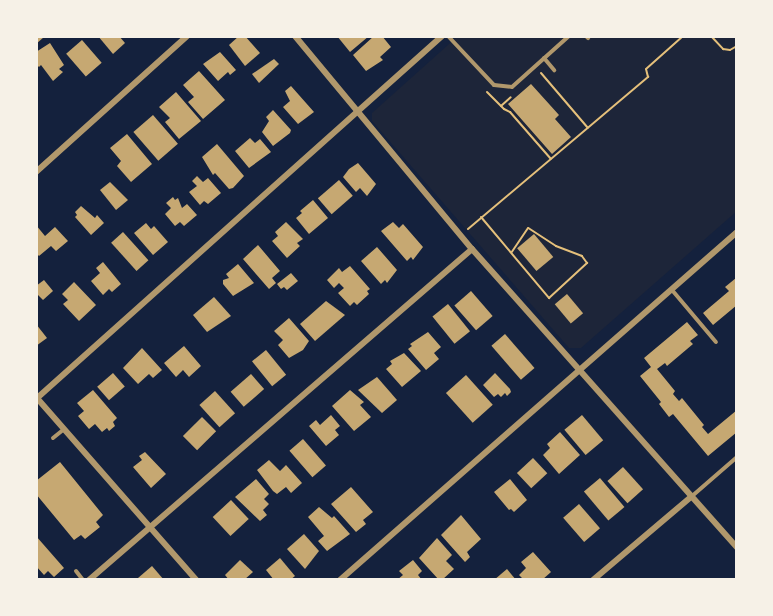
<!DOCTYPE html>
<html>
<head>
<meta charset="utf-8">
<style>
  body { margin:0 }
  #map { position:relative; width:773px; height:616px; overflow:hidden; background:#14213d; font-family:Karla,sans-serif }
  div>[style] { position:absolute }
  .green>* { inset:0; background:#1d2539 }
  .building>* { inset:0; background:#c6a872; transform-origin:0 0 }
  .path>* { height:2px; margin:-1px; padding:0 1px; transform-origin:1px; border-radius:1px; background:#e5c07b }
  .service>* { height:4px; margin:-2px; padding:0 2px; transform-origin:2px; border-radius:2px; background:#b1986c }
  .minor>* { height:6px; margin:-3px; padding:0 3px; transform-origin:3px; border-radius:3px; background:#b1986c }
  span { translate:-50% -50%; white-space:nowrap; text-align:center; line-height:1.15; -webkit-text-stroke:6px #f6f1e7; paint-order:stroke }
  .frame { position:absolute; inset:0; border:38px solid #f6f1e7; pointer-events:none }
</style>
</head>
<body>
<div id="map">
  <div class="green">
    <div style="clip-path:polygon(458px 36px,737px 36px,737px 211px,581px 348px,569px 348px,372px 121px,372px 113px)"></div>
  </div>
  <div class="building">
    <div style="clip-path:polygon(36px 36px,44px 37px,36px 44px)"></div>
    <div style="clip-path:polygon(98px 36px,119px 36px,125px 43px,113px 54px)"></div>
    <div style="clip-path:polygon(239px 36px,245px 36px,260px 53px,245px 66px,229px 45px)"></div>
    <div style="clip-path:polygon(337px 36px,369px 36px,350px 52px)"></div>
    <div style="clip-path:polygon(374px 36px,382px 36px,391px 47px,380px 57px,383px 60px,366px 71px,353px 55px)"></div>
    <div style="left:82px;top:40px;width:30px;height:21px;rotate:49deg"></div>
    <div style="clip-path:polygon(50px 43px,64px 65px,59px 69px,63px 72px,53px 81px,41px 65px,39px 67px,36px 64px,36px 52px)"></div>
    <div style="clip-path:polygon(220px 52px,236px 70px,230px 75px,228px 72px,218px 81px,203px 64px)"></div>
    <div style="clip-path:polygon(274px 59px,279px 64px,259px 83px,252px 74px)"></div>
    <div style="clip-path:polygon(199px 71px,225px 100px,203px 119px,188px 102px,194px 97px,183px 85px)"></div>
    <div style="clip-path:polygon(531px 84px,559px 115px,555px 119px,571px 137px,552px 154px,508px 104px)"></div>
    <div style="clip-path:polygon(291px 86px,314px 112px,298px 124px,283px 107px,290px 101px,285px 91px)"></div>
    <div style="clip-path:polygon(176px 92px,201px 121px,179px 139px,165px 122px,170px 118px,159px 107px)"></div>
    <div style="clip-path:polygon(273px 110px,291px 130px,290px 133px,273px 146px,262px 132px,269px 121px,266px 117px)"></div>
    <div style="left:153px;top:115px;width:38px;height:26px;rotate:49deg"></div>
    <div style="clip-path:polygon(127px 134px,152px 164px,131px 182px,117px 166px,121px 161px,110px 148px)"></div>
    <div style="clip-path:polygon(250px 138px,255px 143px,260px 139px,271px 152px,249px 168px,235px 151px)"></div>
    <div style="clip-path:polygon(217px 144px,244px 176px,233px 188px,229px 189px,215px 173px,213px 175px,202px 157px)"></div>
    <div style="clip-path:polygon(358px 163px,376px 184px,367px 196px,360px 188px,356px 192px,343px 177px,349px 169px)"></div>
    <div style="clip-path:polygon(197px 176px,203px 182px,208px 178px,221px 193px,208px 204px,204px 201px,200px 205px,189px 192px,197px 186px,192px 181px)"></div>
    <div style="left:339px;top:180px;width:21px;height:28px;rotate:49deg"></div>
    <div style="clip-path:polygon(110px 182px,128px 200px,116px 210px,100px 190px)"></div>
    <div style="clip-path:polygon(173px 197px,175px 200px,178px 198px,182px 208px,187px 204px,197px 215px,184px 226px,180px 222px,175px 226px,165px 214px,171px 208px,166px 203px)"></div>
    <div style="clip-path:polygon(313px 200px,328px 218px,309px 234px,296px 218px,302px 213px,300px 211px)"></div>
    <div style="clip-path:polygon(81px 206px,95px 218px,97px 215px,104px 223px,91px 235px,75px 217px,77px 215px,75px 212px)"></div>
    <div style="clip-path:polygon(286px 222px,303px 239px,297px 243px,300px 246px,287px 258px,272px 241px,278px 236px,275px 232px)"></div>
    <div style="clip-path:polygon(393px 222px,399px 228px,403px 224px,423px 247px,413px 260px,411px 257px,407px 261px,381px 231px)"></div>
    <div style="clip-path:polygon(146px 223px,151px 229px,154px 226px,168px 242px,153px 255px,134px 233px)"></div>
    <div style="clip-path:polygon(36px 225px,45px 236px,55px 227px,68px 241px,56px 251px,51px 246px,39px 256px,36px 253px)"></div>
    <div style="left:123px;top:232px;width:38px;height:16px;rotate:48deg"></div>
    <div style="left:534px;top:234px;width:30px;height:22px;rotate:50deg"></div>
    <div style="clip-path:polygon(258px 245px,280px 271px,272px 278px,276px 283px,269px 289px,243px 259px)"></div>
    <div style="clip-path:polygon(377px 247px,397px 270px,387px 283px,385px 280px,381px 284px,361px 261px)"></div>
    <div style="clip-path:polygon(103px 262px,121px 284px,112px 292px,109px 289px,103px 295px,91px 281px,100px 273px,96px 268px)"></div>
    <div style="clip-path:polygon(238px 264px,254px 283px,233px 296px,223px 284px,223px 280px,229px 278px,226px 274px)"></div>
    <div style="clip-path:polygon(350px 266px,370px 289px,367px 291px,369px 294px,357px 305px,354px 302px,350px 306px,338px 293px,344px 288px,339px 283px,334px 288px,327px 280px,339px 268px,342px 272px)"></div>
    <div style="clip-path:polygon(291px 273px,298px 281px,287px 290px,284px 287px,281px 289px,277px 284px)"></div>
    <div style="clip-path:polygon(736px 278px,737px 305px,713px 325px,703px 313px,729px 291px,725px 287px)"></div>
    <div style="clip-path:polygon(44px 280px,53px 291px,43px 300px,36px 293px,36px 286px)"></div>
    <div style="clip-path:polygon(74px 282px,96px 305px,79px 321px,63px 304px,68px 300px,62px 294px)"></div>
    <div style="left:471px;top:291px;width:33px;height:22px;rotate:49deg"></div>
    <div style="left:567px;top:294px;width:25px;height:16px;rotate:50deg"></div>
    <div style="clip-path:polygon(214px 297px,231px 316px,207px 332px,193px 315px)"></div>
    <div style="clip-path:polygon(326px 301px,345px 315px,315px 341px,300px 324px)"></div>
    <div style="left:448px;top:304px;width:35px;height:20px;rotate:51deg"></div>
    <div style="clip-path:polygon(289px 318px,309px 341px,303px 350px,289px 358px,278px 345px,283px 340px,274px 331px)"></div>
    <div style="clip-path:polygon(687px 322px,698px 335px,690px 341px,693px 344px,667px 366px,665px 363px,657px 369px,675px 391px,673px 394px,679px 401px,682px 398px,704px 425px,702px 427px,708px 434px,737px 410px,737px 432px,708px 456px,673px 414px,669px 417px,659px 404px,661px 402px,640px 376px,651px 367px,644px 358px)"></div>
    <div style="clip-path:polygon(36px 324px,47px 338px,36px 346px)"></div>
    <div style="clip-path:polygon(428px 332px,441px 347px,434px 353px,439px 359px,426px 370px,408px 349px,412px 346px,410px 344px)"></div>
    <div style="left:505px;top:334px;width:45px;height:18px;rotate:49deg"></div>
    <div style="clip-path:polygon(184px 346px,201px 366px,189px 377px,183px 370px,176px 377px,164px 363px)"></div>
    <div style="clip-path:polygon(142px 348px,162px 370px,153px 378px,149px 374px,138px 384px,123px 368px)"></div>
    <div style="left:266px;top:350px;width:32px;height:18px;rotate:51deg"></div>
    <div style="clip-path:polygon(404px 353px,421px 371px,402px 387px,386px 369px,392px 364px,390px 361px)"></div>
    <div style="left:113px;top:373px;width:18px;height:21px;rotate:49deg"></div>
    <div style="clip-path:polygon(495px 373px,510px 389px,511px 392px,507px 396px,505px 393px,501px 397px,498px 394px,494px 397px,483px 385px)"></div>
    <div style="left:251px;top:374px;width:20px;height:27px;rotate:49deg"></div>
    <div style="left:466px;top:375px;width:40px;height:27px;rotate:48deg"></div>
    <div style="clip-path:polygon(377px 377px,397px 400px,382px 413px,358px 390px)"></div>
    <div style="clip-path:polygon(93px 390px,117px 418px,113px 422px,115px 426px,109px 431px,107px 428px,102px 432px,95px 424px,89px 429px,78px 416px,84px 411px,77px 403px)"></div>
    <div style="clip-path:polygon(350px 390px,364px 402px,360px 405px,371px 417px,354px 431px,332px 406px)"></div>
    <div style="left:215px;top:391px;width:30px;height:21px;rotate:48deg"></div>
    <div style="clip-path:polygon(331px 415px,340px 426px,335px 430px,339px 435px,326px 446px,309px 426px,316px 420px,320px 425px)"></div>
    <div style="left:582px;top:415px;width:33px;height:23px;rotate:50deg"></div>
    <div style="left:202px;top:417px;width:20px;height:27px;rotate:45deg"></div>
    <div style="clip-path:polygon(560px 432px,580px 455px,559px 474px,543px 455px,550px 448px,547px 444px)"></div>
    <div style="left:303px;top:439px;width:35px;height:18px;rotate:49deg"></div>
    <div style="clip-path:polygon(145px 452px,166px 474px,151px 488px,133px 467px,142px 460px,139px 456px)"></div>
    <div style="left:533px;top:458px;width:21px;height:22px;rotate:47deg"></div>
    <div style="clip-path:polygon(269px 460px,280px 471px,286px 465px,302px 483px,291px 493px,286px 487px,277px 494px,273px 491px,257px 470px)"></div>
    <div style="clip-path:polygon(60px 462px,103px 515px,96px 522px,100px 527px,85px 539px,81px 535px,74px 540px,36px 494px,36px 481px)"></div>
    <div style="left:623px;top:467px;width:30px;height:21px;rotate:48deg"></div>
    <div style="left:600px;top:478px;width:38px;height:21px;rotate:50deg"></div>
    <div style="clip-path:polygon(256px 479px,269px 494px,264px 499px,269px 504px,263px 510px,267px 515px,260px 521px,235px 497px)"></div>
    <div style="clip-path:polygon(510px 479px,527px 500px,514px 512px,511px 509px,509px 510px,494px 492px)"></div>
    <div style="clip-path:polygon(351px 487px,373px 512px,363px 520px,366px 524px,356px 532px,331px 504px)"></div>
    <div style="left:231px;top:500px;width:26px;height:25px;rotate:47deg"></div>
    <div style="left:579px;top:504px;width:32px;height:21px;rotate:49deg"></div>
    <div style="clip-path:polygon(319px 507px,332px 518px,334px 516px,350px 534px,327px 551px,318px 541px,324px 536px,308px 517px)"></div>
    <div style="clip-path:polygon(461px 515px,481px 539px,467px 552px,470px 557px,465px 562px,441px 535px)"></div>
    <div style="clip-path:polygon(304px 534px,319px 551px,305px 569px,287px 549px)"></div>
    <div style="clip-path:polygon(36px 536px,64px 568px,54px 577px,48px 571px,44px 575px,36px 566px)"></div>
    <div style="clip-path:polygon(437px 538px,452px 555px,446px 561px,454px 569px,442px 580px,439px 580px,419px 558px)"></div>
    <div style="clip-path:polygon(533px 552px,551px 572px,542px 580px,524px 580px,519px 575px,526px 568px,521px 562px)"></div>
    <div style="clip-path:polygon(280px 558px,295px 576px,290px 580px,274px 580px,266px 570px)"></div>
    <div style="clip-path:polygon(240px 560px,253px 572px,244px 580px,229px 580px,225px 575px)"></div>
    <div style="clip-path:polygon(413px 560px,422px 571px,418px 575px,422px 580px,397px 580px,403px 575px,399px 571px)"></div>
    <div style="clip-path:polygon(152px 566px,164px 580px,140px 580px,138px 578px)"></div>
    <div style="clip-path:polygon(507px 569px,516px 580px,494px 580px)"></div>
  </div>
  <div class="path">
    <div style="left:711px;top:36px;width:18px;rotate:47deg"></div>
    <div style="left:723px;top:49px;width:7px;rotate:8deg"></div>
    <div style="left:730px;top:50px;width:8px;rotate:-30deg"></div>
    <div style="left:541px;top:73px;width:72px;rotate:49.5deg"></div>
    <div style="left:487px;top:92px;width:24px;rotate:45deg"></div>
    <div style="left:504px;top:109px;width:7px;rotate:27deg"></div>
    <div style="left:510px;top:112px;width:62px;rotate:48.9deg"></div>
    <div style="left:501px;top:106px;width:13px;rotate:-42deg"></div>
    <div style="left:481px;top:217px;width:106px;rotate:50deg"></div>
    <div style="left:549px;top:298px;width:52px;rotate:-42.6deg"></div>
    <div style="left:587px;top:263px;width:9px;rotate:-126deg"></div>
    <div style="left:582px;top:256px;width:28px;rotate:-159deg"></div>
    <div style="left:556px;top:246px;width:33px;rotate:-147deg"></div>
    <div style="left:528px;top:228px;width:29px;rotate:124deg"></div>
    <div style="left:468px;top:229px;width:236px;rotate:-40.2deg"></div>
    <div style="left:648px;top:77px;width:8px;rotate:-104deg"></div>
    <div style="left:646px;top:69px;width:50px;rotate:-41.7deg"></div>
  </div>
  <div class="service">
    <div style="left:448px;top:36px;width:67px;rotate:46.8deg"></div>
    <div style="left:494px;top:85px;width:18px;rotate:6deg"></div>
    <div style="left:512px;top:87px;width:76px;rotate:-41.8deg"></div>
    <div style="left:586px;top:36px;width:3px;rotate:45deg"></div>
    <div style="left:544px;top:58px;width:16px;rotate:50deg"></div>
    <div style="left:672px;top:290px;width:68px;rotate:49.8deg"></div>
    <div style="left:53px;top:438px;width:14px;rotate:-39deg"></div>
    <div style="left:691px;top:497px;width:61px;rotate:-41deg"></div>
    <div style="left:76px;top:571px;width:11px;rotate:52deg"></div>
  </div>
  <div class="minor">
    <div style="left:295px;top:36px;width:277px;rotate:50.3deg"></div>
    <div style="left:472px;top:249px;width:400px;rotate:48.4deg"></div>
    <div style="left:36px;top:172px;width:203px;rotate:-42deg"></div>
    <div style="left:36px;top:397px;width:243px;rotate:48.8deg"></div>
    <div style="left:36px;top:399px;width:545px;rotate:-41.8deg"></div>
    <div style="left:89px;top:580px;width:506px;rotate:-40.83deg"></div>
    <div style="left:340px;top:580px;width:528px;rotate:-41.24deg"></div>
    <div style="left:593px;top:580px;width:128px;rotate:-40.3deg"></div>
  </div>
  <div class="frame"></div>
</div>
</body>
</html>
